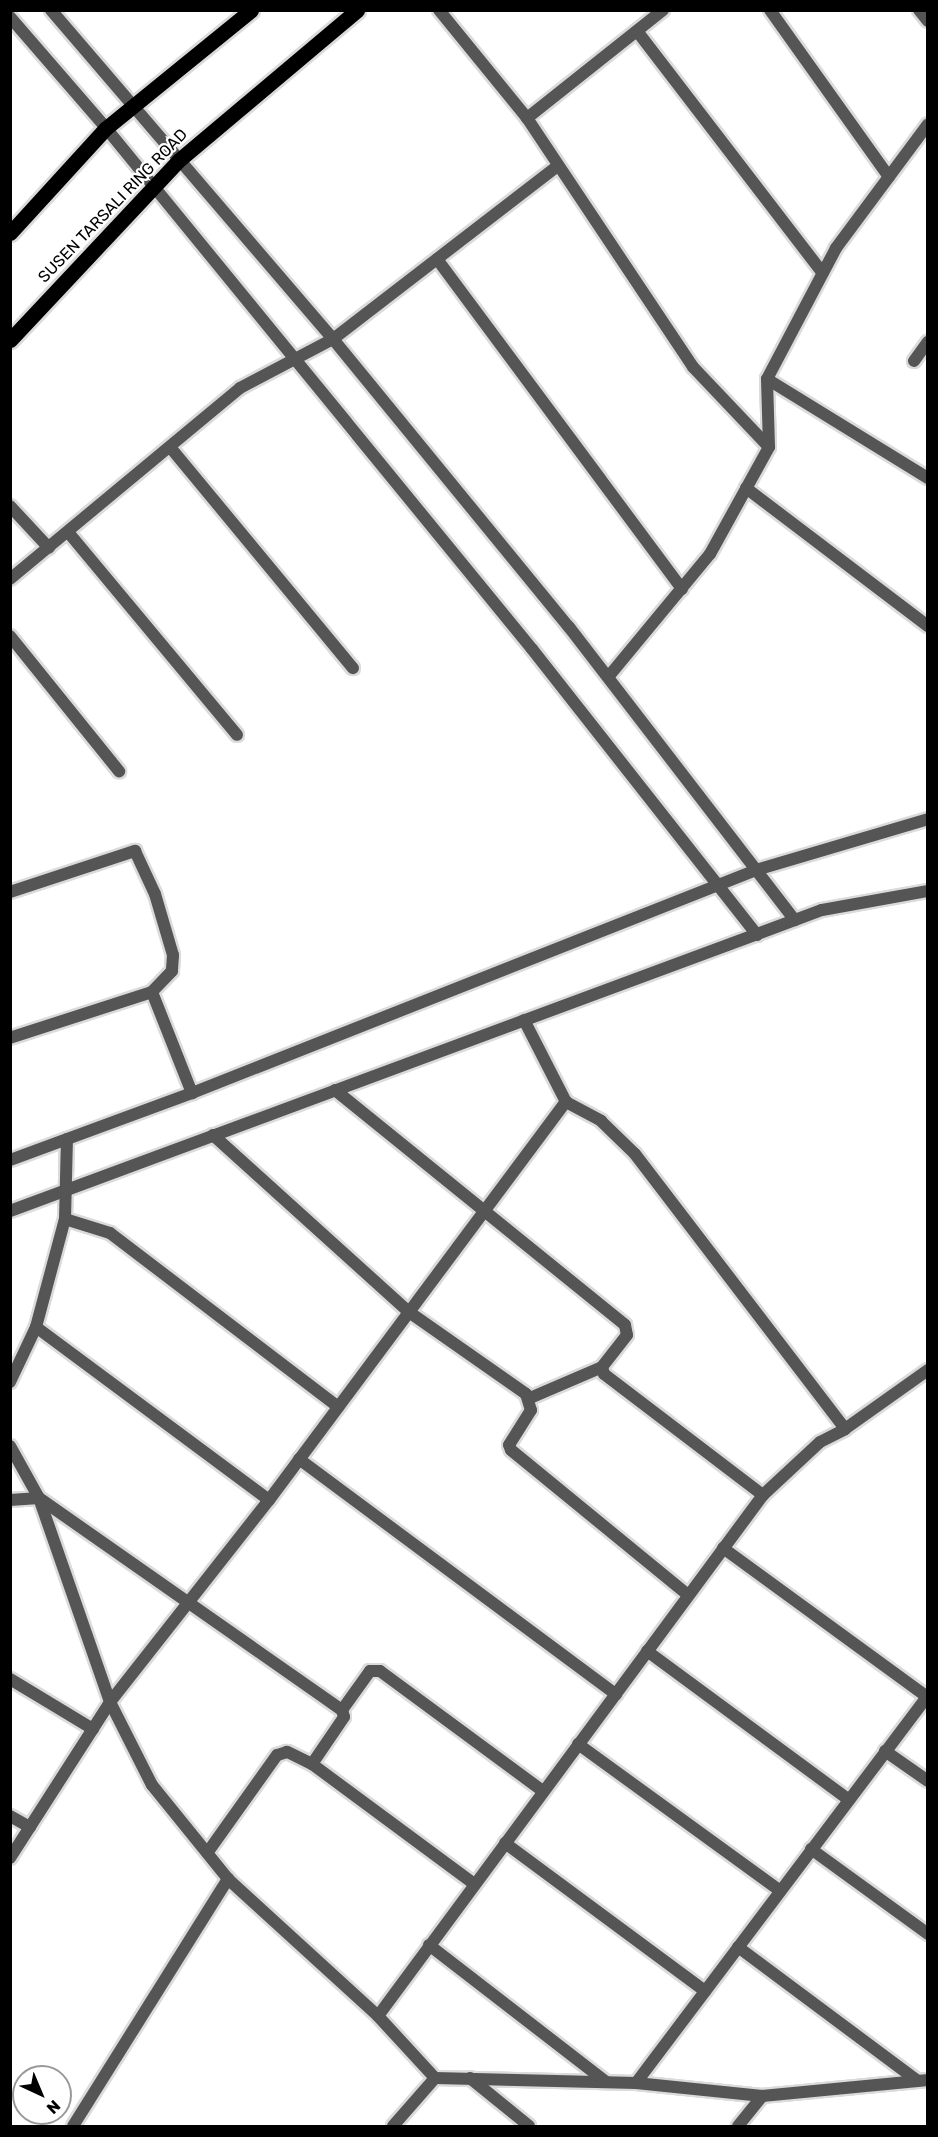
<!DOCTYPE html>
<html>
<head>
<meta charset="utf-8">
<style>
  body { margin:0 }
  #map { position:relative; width:938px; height:2137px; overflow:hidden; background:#fff; font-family:Rubik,sans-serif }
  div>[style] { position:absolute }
  .roads { filter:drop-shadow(2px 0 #dbdbdb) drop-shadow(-2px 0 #dbdbdb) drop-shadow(0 2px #dbdbdb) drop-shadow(0 -2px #dbdbdb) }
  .minor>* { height:12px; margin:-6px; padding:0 6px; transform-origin:6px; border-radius:6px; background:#555 }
  .tertiary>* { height:12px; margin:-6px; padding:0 6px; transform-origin:6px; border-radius:6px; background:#555 }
  .primary>* { height:15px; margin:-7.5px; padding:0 7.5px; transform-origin:7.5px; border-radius:7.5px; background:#000 }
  span { translate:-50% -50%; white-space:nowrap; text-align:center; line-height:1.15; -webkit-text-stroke:4.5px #fff; paint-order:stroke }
  .street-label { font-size:16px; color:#000 }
  .frame { position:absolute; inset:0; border:12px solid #000; pointer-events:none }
  .north { position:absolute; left:12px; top:2065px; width:60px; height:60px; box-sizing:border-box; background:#fff; border:2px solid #999; border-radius:50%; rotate:136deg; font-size:16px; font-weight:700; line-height:24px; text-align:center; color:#000 }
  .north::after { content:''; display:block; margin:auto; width:21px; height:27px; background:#000; clip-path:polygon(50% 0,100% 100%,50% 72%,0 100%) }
</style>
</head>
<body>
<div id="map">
  <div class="roads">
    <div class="minor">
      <div style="left:51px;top:10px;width:433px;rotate:49.4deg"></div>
      <div style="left:333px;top:339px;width:372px;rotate:50.7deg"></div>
      <div style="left:569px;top:627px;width:370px;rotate:52.4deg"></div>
      <div style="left:439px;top:10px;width:139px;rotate:50.8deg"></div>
      <div style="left:663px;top:10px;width:174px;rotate:141.5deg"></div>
      <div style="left:527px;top:118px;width:299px;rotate:56.3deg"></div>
      <div style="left:693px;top:367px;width:110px;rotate:46.5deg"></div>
      <div style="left:770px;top:10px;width:205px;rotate:54.5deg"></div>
      <div style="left:919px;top:10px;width:14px;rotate:51deg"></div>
      <div style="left:10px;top:17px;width:147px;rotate:49.1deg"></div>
      <div style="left:106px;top:128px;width:673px;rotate:50.73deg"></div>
      <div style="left:532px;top:649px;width:364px;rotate:51.8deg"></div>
      <div style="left:637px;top:31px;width:305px;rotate:52.5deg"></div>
      <div style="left:437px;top:259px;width:411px;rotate:53.4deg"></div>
      <div style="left:914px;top:361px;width:24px;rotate:-54deg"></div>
      <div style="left:767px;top:379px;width:189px;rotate:31.6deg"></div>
      <div style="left:170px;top:447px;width:287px;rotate:50.4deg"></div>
      <div style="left:746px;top:488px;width:228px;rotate:37.2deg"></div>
      <div style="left:10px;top:506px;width:57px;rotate:47.1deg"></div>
      <div style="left:68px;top:532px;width:264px;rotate:50.2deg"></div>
      <div style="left:10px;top:579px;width:299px;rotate:-39.7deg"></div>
      <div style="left:240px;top:388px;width:105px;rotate:-27.8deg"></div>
      <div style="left:333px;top:339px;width:284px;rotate:-37.6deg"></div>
      <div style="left:10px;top:636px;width:174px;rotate:51.1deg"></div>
      <div style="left:609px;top:676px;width:158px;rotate:-50.4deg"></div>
      <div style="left:710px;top:554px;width:122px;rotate:-61.1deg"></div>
      <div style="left:769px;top:447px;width:68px;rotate:-91.7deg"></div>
      <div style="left:767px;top:379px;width:148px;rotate:-62.2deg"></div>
      <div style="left:836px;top:248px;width:154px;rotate:-53.4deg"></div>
      <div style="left:10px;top:892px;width:132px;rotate:-18.2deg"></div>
      <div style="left:135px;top:851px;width:47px;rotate:65.1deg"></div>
      <div style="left:155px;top:894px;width:64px;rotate:73.6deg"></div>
      <div style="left:173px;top:955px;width:16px;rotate:94deg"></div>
      <div style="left:172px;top:971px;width:29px;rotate:134deg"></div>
      <div style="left:152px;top:992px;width:149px;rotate:162.1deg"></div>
      <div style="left:152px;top:992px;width:109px;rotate:68.4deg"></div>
      <div style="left:335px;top:1090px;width:373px;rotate:39deg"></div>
      <div style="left:625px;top:1325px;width:10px;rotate:79deg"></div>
      <div style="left:627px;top:1335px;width:41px;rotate:128deg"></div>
      <div style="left:602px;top:1367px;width:7px;rotate:74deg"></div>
      <div style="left:604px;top:1374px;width:200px;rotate:37.3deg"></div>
      <div style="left:566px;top:1102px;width:40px;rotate:28deg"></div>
      <div style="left:601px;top:1121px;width:47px;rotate:44.1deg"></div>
      <div style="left:635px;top:1154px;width:346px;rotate:52.6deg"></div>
      <div style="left:213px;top:1135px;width:264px;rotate:42.1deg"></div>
      <div style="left:409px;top:1312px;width:143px;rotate:35deg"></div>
      <div style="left:526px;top:1394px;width:17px;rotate:73deg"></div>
      <div style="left:531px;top:1410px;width:41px;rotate:122.2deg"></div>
      <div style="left:509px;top:1445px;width:5px;rotate:68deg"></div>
      <div style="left:511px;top:1450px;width:229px;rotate:39.3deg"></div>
      <div style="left:65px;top:1219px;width:47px;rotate:17.3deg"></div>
      <div style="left:110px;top:1233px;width:287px;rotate:37.3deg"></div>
      <div style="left:36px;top:1327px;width:290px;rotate:36.6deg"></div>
      <div style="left:10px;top:1382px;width:61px;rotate:-64.7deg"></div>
      <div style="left:36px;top:1327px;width:112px;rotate:-75deg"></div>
      <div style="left:65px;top:1219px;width:80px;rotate:-88.6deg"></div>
      <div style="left:530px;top:1398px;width:78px;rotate:-23.3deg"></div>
      <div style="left:10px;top:1446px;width:60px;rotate:60.9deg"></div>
      <div style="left:39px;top:1498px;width:216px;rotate:70.8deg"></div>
      <div style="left:110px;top:1702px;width:93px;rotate:63.2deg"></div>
      <div style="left:152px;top:1785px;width:121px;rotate:51deg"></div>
      <div style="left:228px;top:1879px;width:203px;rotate:42.4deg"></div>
      <div style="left:378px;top:2016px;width:84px;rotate:47.4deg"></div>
      <div style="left:435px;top:2078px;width:201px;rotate:1.4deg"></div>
      <div style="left:636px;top:2083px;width:127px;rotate:5.9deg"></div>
      <div style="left:762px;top:2096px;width:167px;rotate:-5.5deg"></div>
      <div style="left:299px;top:1459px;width:395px;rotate:36.6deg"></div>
      <div style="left:10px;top:1500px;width:29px;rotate:-4deg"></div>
      <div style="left:39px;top:1498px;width:370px;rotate:35deg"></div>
      <div style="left:342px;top:1710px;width:7px;rotate:74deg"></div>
      <div style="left:344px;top:1717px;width:57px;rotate:124.2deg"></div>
      <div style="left:312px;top:1764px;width:28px;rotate:-154deg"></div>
      <div style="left:287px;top:1752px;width:10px;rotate:163deg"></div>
      <div style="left:277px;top:1755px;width:120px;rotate:125.5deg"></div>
      <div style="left:723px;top:1548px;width:253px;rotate:36.1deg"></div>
      <div style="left:647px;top:1651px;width:251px;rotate:36.4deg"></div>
      <div style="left:10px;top:1679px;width:97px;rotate:31.1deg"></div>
      <div style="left:342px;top:1710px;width:48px;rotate:-54.3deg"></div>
      <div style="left:370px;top:1671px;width:10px"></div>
      <div style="left:380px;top:1671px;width:202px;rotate:36.4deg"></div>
      <div style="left:578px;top:1744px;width:250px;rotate:36deg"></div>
      <div style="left:885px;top:1751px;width:52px;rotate:34.9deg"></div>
      <div style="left:312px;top:1764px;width:202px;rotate:36.5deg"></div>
      <div style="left:10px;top:1816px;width:23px;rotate:29deg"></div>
      <div style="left:505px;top:1843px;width:249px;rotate:36.5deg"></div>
      <div style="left:811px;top:1849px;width:145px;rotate:36deg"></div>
      <div style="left:10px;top:1858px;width:185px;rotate:-57.3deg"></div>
      <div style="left:110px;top:1702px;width:257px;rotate:-51.8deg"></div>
      <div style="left:269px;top:1500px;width:497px;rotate:-53.3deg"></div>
      <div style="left:566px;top:1102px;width:92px;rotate:-117.1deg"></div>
      <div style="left:429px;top:1945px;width:224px;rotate:37.7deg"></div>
      <div style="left:738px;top:1947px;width:224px;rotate:36.7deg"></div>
      <div style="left:378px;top:2016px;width:648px;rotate:-53.54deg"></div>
      <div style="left:763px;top:1495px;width:78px;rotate:-42.9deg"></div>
      <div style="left:820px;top:1442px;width:28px;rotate:-27deg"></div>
      <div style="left:845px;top:1429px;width:102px;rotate:-35.4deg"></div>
      <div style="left:470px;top:2078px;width:76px;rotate:39.1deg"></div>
      <div style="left:636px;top:2083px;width:485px;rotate:-53deg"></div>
      <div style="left:73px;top:2126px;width:292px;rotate:-57.9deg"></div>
      <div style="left:393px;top:2126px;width:64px;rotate:-48.8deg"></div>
      <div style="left:738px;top:2126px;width:38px;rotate:-51deg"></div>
    </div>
    <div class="tertiary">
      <div style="left:10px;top:1160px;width:194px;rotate:-20.2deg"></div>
      <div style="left:192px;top:1093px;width:606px;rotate:-21.57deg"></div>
      <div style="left:756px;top:870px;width:179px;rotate:-16.5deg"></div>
      <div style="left:10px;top:1211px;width:866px;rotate:-20.34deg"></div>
      <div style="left:822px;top:910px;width:108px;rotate:-10.2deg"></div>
    </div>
    <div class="primary">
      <div style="left:10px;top:233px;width:142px;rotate:-47.6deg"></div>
      <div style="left:106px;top:128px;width:187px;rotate:-39.1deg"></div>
      <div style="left:10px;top:340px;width:247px;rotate:-46.8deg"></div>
      <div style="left:179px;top:160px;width:233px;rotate:-40.1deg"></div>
    </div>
  </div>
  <div class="street-label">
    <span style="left:113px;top:206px;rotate:-46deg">SUSEN TARSALI RING ROAD</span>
  </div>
  <div class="frame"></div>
  <div class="north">N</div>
</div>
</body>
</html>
